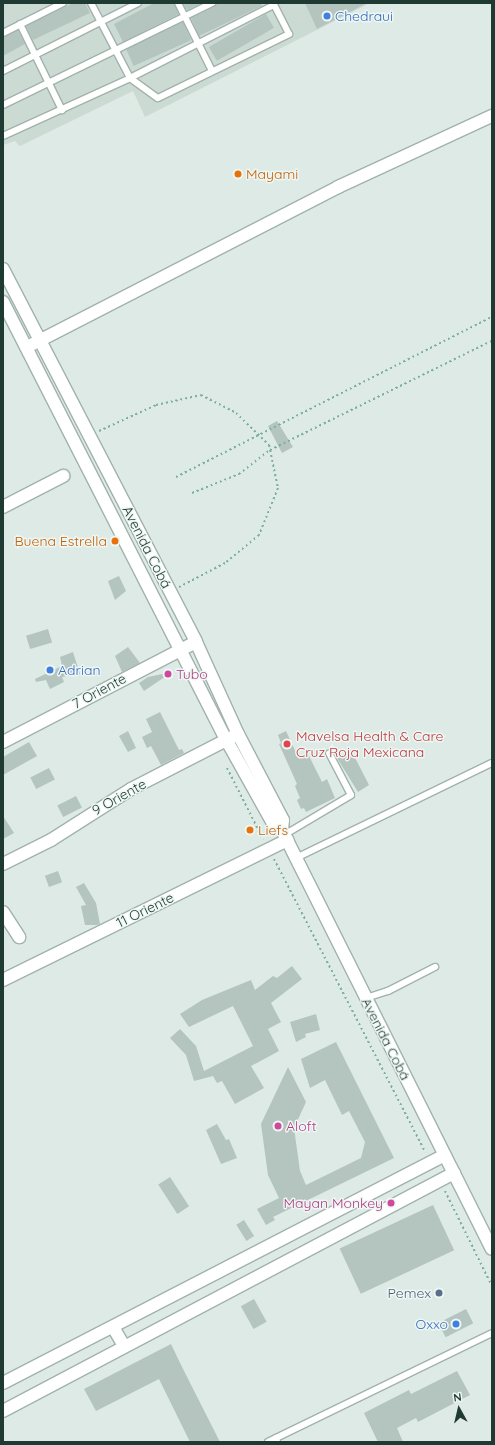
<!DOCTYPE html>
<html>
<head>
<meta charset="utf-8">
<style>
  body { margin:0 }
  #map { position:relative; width:495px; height:1445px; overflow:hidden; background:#deeae5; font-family:Quicksand,sans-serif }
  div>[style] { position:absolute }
  .built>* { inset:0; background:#ccdad4 }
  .building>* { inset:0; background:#b3c5be; transform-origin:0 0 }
  .path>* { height:2px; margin-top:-1px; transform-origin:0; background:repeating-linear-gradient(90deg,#7dafa0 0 2px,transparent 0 5px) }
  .roads { filter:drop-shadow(1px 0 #a1b2ac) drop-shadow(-1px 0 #a1b2ac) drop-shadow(0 1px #a1b2ac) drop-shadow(0 -1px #a1b2ac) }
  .lane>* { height:6px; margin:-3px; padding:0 3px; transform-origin:3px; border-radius:3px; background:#fff }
  .street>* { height:12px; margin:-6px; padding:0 6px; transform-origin:6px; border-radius:6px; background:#fff }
  .secondary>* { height:12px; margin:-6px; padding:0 6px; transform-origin:6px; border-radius:6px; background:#fff }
  .dots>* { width:11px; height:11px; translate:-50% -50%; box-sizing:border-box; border:2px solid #eef7f3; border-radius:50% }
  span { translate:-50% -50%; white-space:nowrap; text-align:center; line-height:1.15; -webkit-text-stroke:3px #eef7f3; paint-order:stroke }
  .shop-label { font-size:14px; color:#366cbe }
  .left { translate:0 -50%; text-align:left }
  .right { translate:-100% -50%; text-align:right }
  .food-label { font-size:14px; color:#c56008 }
  .street-label { font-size:14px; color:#1f3a33 }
  .hotel-label { font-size:14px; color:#b23c85 }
  .health-label { font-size:14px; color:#be3a42 }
  .service-label { font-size:14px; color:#4e5e75 }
  .frame { position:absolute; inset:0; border:4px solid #1f3a33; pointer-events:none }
  .north { position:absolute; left:439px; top:1389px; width:40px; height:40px; -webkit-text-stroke:3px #eef7f3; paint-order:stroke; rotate:352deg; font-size:11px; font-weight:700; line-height:16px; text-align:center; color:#1f3a33 }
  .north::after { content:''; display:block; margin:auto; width:14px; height:18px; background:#1f3a33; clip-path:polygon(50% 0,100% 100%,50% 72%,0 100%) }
</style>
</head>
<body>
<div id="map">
  <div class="built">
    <div style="clip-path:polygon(3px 3px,370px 3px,145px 117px,133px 91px,20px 146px,15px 141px,3px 145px)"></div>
  </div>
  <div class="building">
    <div style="clip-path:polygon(73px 3px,85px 3px,90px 13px,33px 40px,26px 26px)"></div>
    <div style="clip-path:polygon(154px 3px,174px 3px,179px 14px,123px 42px,114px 24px)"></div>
    <div style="clip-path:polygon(183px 3px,202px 3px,187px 10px)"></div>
    <div style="clip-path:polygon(216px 3px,261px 3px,262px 6px,199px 36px,191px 18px,214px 7px)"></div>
    <div style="clip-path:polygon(305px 3px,367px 3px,317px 29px)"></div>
    <div style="left:266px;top:14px;width:16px;height:66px;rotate:60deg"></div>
    <div style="left:183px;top:22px;width:20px;height:63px;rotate:66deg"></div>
    <div style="clip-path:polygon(18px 30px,25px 44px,3px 56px,3px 37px)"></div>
    <div style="clip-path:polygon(277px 421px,293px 447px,282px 453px,268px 426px)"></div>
    <div style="clip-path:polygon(119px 576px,126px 591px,115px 600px,108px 581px)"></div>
    <div style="left:48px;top:629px;width:14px;height:23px;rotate:73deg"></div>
    <div style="clip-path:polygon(128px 647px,140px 663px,122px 672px,115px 656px)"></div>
    <div style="clip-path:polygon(73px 652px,80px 674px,62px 677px,64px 682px,50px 689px,46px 680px,36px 682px,35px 679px,62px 666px,60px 657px)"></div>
    <div style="clip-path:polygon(172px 672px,144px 691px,139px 683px,148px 677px)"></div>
    <div style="clip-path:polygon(160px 712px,179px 750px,182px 749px,184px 753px,161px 765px,151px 746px,147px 748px,142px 737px,152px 732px,146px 719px)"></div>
    <div style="clip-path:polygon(128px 731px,136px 748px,128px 752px,119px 736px)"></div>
    <div style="clip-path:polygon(286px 731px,299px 759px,308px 754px,322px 782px,327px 779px,335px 798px,306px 812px,304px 808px,301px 809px,297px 800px,300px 798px,295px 786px,297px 784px,279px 744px,281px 743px,278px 735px)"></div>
    <div style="clip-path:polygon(29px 742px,37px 756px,3px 775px,3px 757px)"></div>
    <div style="clip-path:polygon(351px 750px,369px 785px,358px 792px,337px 758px)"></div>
    <div style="left:49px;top:768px;width:13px;height:21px;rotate:63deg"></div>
    <div style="left:76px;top:796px;width:13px;height:21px;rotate:63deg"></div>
    <div style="clip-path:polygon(3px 816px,14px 833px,3px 839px)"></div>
    <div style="left:58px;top:871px;width:12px;height:14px;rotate:70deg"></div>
    <div style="clip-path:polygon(84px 883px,96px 903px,100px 924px,97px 925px,85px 925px,81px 906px,86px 905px,76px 887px)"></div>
    <div style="clip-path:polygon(292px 966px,302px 979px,271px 1003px,281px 1022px,268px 1029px,279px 1051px,251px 1066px,264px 1088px,235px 1104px,222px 1081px,217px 1083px,213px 1076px,194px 1081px,186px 1055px,170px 1038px,180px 1029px,196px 1046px,204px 1071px,253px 1046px,233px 1006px,189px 1027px,180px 1014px,202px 1000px,251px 980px,255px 990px,273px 976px,277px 978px)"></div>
    <div style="clip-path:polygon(316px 1014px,320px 1030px,305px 1034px,306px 1037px,296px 1042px,290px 1022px)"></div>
    <div style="clip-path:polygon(336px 1042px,394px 1158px,273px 1217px,275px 1220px,266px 1225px,257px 1209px,279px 1198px,268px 1175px,261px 1124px,288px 1067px,306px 1102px,294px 1128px,300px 1171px,306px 1185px,361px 1158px,365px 1142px,349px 1111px,342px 1115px,325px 1080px,310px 1088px,301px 1059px)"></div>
    <div style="clip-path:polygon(217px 1124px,226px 1140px,229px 1139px,237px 1158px,221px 1164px,206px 1130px)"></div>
    <div style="left:170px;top:1177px;width:35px;height:14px;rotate:57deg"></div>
    <div style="left:433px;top:1205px;width:50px;height:103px;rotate:65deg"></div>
    <div style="left:244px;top:1220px;width:19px;height:9px;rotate:58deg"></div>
    <div style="left:254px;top:1299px;width:26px;height:15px;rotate:61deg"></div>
    <div style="left:466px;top:1309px;width:16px;height:31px;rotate:63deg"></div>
    <div style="clip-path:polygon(171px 1344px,182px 1367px,220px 1442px,190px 1442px,159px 1379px,96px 1411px,84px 1389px)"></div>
    <div style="clip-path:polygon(457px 1371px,470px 1395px,418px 1422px,416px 1418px,397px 1428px,403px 1442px,378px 1442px,364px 1413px,409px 1390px,411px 1394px)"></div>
  </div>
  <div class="path">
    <div style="left:99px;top:431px;width:63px;rotate:-24.5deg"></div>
    <div style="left:156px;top:405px;width:46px;rotate:-12.5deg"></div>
    <div style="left:201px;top:395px;width:39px;rotate:27deg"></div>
    <div style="left:236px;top:413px;width:46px;rotate:44.1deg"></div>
    <div style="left:269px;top:445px;width:44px;rotate:78.2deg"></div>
    <div style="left:278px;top:488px;width:51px;rotate:112deg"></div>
    <div style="left:259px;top:535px;width:44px;rotate:140.5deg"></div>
    <div style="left:225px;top:563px;width:52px;rotate:152.4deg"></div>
    <div style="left:176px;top:477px;width:354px;rotate:-26.9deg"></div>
    <div style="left:192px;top:493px;width:51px;rotate:-22deg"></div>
    <div style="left:239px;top:474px;width:39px;rotate:-38deg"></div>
    <div style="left:270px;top:450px;width:247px;rotate:-26.2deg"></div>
    <div style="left:227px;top:768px;width:80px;rotate:63.1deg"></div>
    <div style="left:274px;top:859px;width:330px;rotate:62.7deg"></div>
    <div style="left:445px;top:1191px;width:106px;rotate:63.7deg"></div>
  </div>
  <div class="roads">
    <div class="lane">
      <div style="left:91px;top:3px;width:85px;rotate:62.5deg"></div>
      <div style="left:130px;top:78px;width:34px;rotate:36deg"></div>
      <div style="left:158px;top:98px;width:146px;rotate:-26deg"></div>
      <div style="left:289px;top:34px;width:35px;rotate:-117deg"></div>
      <div style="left:178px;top:3px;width:76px;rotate:63.4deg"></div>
      <div style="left:20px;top:24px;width:96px;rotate:64deg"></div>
      <div style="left:3px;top:33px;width:67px;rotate:-26.6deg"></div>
      <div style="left:3px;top:71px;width:151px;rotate:-26.7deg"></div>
      <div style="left:3px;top:105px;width:233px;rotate:-26deg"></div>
      <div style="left:3px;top:136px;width:140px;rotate:-24.5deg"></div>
      <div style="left:130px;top:78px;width:161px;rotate:-26.9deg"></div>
      <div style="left:284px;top:835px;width:78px;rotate:-30.8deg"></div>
      <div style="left:351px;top:795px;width:47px;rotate:-117.6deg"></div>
      <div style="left:296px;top:858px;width:218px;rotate:-25.9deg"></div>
      <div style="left:366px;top:998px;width:23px;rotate:-18deg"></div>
      <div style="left:388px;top:991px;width:53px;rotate:-27.1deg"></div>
      <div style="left:268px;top:1442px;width:9px;rotate:-27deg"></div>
      <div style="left:277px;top:1442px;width:4px;rotate:-104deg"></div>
      <div style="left:276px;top:1438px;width:240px;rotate:-25.9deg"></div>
    </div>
    <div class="street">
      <div style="left:27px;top:347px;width:350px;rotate:-27.2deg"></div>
      <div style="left:338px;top:187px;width:170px;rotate:-24.8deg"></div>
      <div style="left:3px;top:507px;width:68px;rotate:-27.3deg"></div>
      <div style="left:3px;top:742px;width:217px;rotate:-27.4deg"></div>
      <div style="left:3px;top:864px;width:54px;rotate:-26.6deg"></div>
      <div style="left:51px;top:840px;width:95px;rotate:-32.5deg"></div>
      <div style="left:131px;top:789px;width:120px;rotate:-27.2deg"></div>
      <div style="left:3px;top:912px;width:30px;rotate:57deg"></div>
      <div style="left:113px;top:1327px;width:22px;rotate:60deg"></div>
      <div style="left:3px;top:1383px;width:497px;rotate:-27.3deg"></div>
      <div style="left:3px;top:1411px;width:510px;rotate:-27.82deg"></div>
    </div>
    <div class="secondary">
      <div style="left:3px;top:269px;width:420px;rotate:62.6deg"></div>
      <div style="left:196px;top:642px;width:101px;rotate:65.5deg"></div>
      <div style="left:238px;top:734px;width:97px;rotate:62.4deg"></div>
      <div style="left:283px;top:820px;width:9px;rotate:96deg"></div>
      <div style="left:282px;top:829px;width:12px;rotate:66deg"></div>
      <div style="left:287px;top:840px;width:457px;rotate:63.4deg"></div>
      <div style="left:3px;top:302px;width:493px;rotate:63deg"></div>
      <div style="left:227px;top:741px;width:96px;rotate:60.8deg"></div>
      <div style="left:274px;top:825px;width:9px;rotate:27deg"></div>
      <div style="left:3px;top:980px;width:317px;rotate:-26.2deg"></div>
    </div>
  </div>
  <div class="dots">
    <div style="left:327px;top:16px;background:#3f7fe0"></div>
    <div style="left:238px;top:174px;background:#e8710a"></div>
    <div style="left:115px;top:541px;background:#e8710a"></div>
    <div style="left:50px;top:670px;background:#3f7fe0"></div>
    <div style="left:168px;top:674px;background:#d1479c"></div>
    <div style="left:287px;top:744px;background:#e0444e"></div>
    <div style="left:250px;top:830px;background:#e8710a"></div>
    <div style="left:278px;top:1126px;background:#d1479c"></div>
    <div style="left:391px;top:1203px;background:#d1479c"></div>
    <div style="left:439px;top:1293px;background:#5c6f8a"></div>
    <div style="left:456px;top:1324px;background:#3f7fe0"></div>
  </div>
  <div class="shop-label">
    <span class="left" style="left:335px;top:16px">Chedraui</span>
    <span class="left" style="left:58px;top:670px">Adrian</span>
    <span class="right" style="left:448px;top:1324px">Oxxo</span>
  </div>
  <div class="food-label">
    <span class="left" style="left:246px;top:174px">Mayami</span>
    <span class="right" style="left:107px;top:541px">Buena Estrella</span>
    <span class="left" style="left:258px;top:830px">Liefs</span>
  </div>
  <div class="street-label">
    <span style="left:147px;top:547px;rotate:63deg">Avenida Cobá</span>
    <span style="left:99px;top:691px;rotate:-28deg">7 Oriente</span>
    <span style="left:119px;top:797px;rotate:-29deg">9 Oriente</span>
    <span style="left:145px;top:910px;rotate:-26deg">11 Oriente</span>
    <span style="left:386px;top:1039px;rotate:63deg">Avenida Cobá</span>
  </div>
  <div class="hotel-label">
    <span class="left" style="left:176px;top:674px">Tubo</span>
    <span class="left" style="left:286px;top:1126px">Aloft</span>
    <span class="right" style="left:383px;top:1203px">Mayan Monkey</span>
  </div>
  <div class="health-label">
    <span class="left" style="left:296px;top:744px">Mavelsa Health &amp; Care<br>Cruz Roja Mexicana</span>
  </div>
  <div class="service-label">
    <span class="right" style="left:431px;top:1293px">Pemex</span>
  </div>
  <div class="frame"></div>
  <div class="north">N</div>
</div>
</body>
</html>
